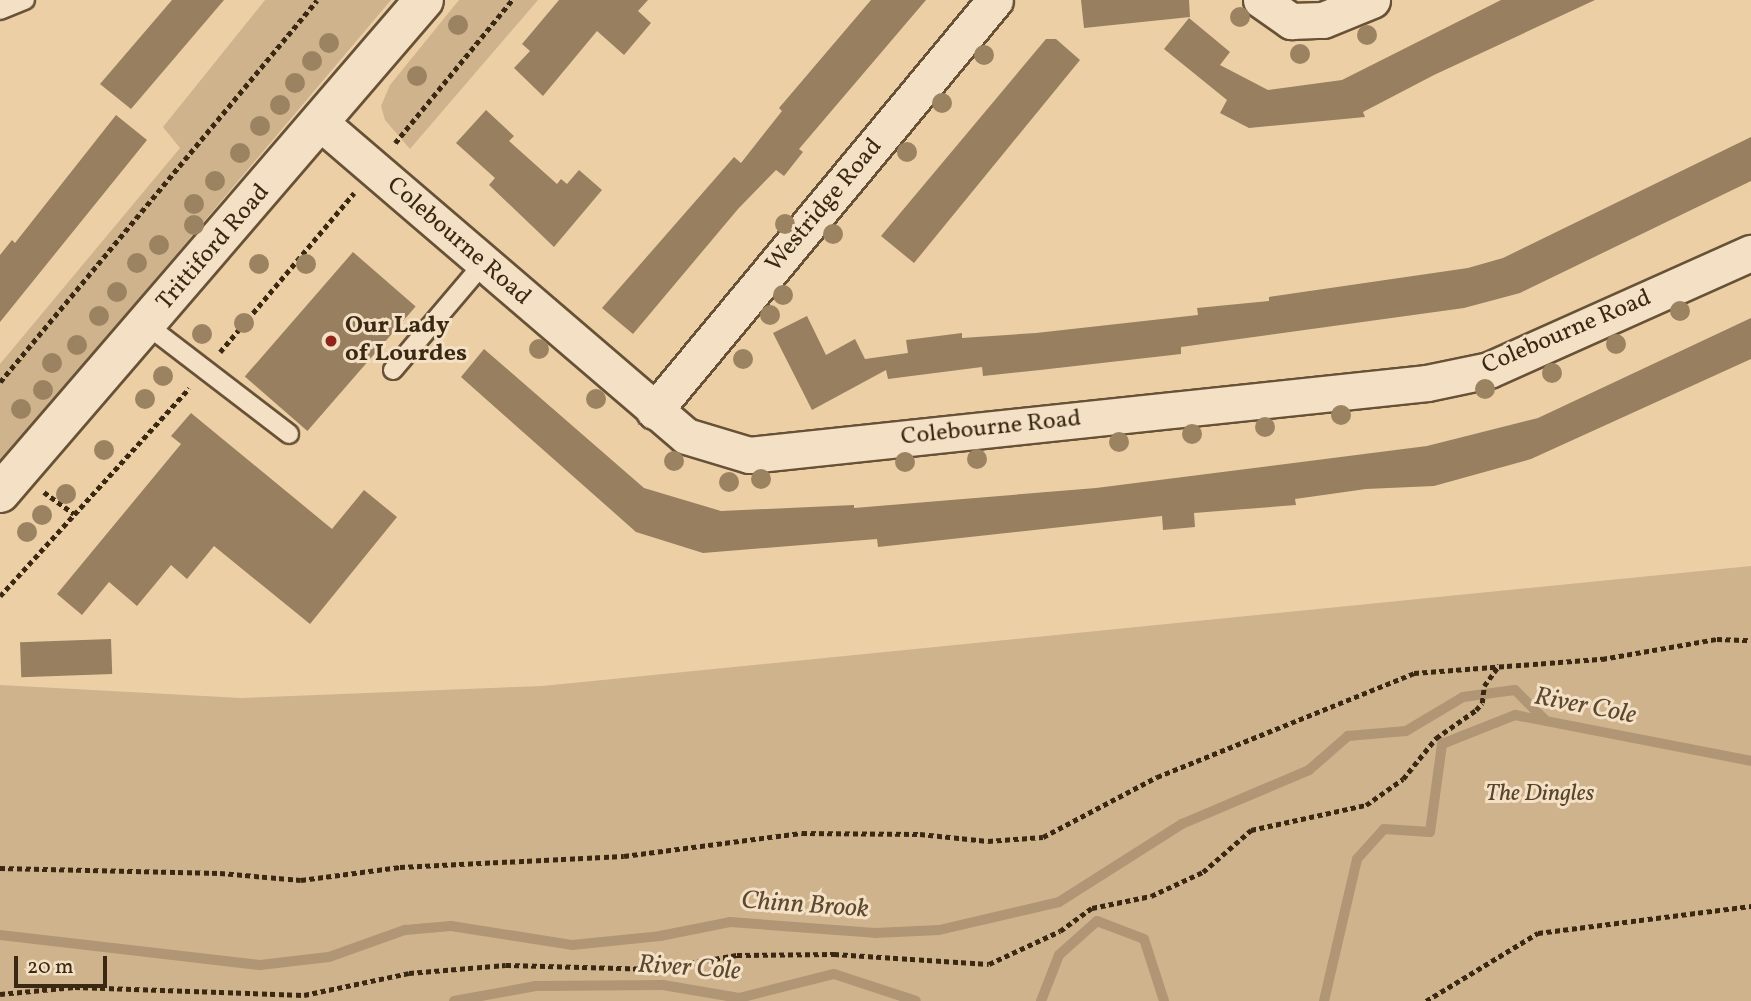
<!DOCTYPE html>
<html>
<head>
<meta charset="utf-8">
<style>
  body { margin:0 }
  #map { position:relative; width:1751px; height:1001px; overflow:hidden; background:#edcfa6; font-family:Vollkorn,serif }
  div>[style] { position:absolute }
  .green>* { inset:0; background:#cfb38d }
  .stream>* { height:10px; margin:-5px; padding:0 5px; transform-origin:5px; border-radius:5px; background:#b09674 }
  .building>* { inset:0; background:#977f5f; transform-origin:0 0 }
  .path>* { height:4.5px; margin-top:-2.25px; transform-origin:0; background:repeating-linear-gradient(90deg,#3a2812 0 5px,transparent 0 8.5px) }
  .roads { filter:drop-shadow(2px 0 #675237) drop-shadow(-2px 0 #675237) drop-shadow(0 2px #675237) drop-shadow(0 -2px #675237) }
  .lane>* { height:18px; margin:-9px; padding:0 9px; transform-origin:9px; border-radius:9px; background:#f3e0c5 }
  .street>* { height:35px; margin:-17.5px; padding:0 17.5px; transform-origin:17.5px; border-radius:17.5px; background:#f3e0c5 }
  .secondary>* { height:38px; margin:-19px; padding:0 19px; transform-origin:19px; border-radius:19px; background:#f3e0c5 }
  .trees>* { width:20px; height:20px; margin:-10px; border-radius:50%; background:#9b8362 }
  .dots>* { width:19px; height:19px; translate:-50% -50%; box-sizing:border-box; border:4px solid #f3e0c5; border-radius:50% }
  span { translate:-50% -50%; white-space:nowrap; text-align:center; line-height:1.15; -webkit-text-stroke:6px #f3e0c5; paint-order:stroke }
  .street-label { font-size:24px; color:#3a2812 }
  .poi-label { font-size:24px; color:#3a2812; font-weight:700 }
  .left { translate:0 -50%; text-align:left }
  .park-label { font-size:24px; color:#58442b; font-style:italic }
  .water-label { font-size:26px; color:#5d492f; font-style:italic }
  .scale { position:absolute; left:14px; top:956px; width:93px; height:32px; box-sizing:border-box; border:4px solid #3a2812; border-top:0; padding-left:9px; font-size:21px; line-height:24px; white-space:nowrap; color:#3a2812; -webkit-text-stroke:5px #f3e0c5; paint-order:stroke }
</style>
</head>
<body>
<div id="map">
  <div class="green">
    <div style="clip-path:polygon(265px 0,391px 0,0 463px,0 364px,180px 148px,163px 127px)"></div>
    <div style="clip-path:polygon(459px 0,538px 0,410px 149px,385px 120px,381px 106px,390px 85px)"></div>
    <div style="clip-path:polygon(1751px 566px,1751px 1001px,0 1001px,0 685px,241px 698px,542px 686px)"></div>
  </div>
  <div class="stream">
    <div style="left:0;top:935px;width:262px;rotate:6.6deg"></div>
    <div style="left:260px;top:965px;width:69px;rotate:-6.6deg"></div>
    <div style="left:329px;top:957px;width:81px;rotate:-19.6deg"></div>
    <div style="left:405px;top:930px;width:46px;rotate:-5deg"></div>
    <div style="left:451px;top:926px;width:122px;rotate:8.9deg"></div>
    <div style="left:572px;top:945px;width:88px;rotate:-5.8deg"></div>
    <div style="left:660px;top:936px;width:71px;rotate:-11.3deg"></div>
    <div style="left:730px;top:922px;width:145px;rotate:4.3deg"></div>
    <div style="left:875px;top:933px;width:64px;rotate:-2.7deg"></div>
    <div style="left:939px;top:930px;width:123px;rotate:-13.1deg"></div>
    <div style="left:1059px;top:902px;width:146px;rotate:-32.4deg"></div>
    <div style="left:1182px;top:824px;width:138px;rotate:-23deg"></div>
    <div style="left:1309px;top:770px;width:52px;rotate:-41.1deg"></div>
    <div style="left:1348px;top:736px;width:58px;rotate:-4.9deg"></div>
    <div style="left:1406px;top:731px;width:66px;rotate:-30.8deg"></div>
    <div style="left:1463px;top:697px;width:52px;rotate:-7.7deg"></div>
    <div style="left:1515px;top:690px;width:44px;rotate:45deg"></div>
    <div style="left:454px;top:1001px;width:83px;rotate:-10.4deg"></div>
    <div style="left:536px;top:986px;width:127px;rotate:-0.5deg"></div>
    <div style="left:663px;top:985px;width:77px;rotate:9.7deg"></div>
    <div style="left:739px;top:998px;width:98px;rotate:-14.2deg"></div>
    <div style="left:834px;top:974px;width:86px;rotate:18.2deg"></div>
    <div style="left:1041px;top:1001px;width:49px;rotate:-68.6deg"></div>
    <div style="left:1059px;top:955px;width:51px;rotate:-41.8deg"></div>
    <div style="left:1097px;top:921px;width:50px;rotate:21deg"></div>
    <div style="left:1144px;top:939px;width:65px;rotate:72.1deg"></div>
    <div style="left:1324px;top:1001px;width:146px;rotate:-76.9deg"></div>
    <div style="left:1357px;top:859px;width:40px;rotate:-48deg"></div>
    <div style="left:1384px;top:829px;width:46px;rotate:3.7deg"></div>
    <div style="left:1430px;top:832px;width:89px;rotate:-82.2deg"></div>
    <div style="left:1442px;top:744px;width:79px;rotate:-21.7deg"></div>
    <div style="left:1515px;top:715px;width:240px;rotate:11deg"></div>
  </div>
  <div class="building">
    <div style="clip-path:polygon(172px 0,224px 0,131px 109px,100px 84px)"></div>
    <div style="clip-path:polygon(559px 0,648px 0,638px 11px,651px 23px,624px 55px,597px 31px,543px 96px,514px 68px,530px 51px,522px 44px)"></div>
    <div style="clip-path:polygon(871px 0,926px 0,799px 149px,803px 152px,784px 176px,776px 170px,738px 209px,633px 334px,602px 308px,734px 157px,741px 163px,782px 111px,779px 108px)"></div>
    <div style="clip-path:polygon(1081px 0,1189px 0,1190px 17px,1084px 28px)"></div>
    <div style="clip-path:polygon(1501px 0,1595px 0,1434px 75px,1363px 112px,1365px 117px,1249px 128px,1220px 113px,1227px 100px,1164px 49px,1189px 18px,1230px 52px,1220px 65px,1268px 90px,1342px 80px)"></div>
    <div style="clip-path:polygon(1046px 39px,1056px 39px,1080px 60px,914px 263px,881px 236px)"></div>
    <div style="clip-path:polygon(486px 110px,514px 136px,509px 141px,557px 184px,561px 179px,567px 184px,579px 170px,602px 190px,554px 247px,489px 185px,495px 178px,456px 143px)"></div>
    <div style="clip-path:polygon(116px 115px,147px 140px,0 322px,0 255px,12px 240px,15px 243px)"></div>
    <div style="clip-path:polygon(1751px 137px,1751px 181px,1520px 293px,1464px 308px,1181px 347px,1181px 354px,1040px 370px,983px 376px,982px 367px,888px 379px,886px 370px,812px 410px,773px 333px,807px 316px,826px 355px,855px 339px,865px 359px,908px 353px,906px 340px,962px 333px,962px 338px,1036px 333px,1198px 315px,1197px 308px,1269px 301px,1269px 297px,1468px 268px,1503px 258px)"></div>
    <div style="left:353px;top:252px;width:83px;height:165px;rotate:41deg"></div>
    <div style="clip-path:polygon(1751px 318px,1751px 359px,1531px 459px,1434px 486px,1366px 489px,1295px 499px,1296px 505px,1194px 513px,1195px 527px,1163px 530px,1162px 516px,878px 547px,877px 539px,703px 553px,636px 532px,461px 377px,484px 349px,644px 488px,721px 511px,854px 505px,854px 508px,1096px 488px,1427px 446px,1538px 418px)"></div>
    <div style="clip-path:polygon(191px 413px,332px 529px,364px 490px,397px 517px,310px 624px,214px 546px,187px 579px,171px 565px,137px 606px,109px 582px,82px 615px,57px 594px,181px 444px,171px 436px)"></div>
    <div style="left:111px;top:639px;width:35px;height:91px;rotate:88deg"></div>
  </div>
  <div class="path">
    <div style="left:395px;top:143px;width:185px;rotate:-50.7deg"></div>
    <div style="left:220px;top:352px;width:208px;rotate:-49.9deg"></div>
    <div style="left:0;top:382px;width:496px;rotate:-50.3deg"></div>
    <div style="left:44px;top:492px;width:37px;rotate:36deg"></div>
    <div style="left:0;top:596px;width:281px;rotate:-47.7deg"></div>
    <div style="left:0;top:868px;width:220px;rotate:1.3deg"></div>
    <div style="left:220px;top:873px;width:81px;rotate:4.9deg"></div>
    <div style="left:301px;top:880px;width:100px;rotate:-7.5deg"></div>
    <div style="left:400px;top:867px;width:224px;rotate:-2.8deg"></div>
    <div style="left:624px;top:856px;width:179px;rotate:-7.4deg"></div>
    <div style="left:802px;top:833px;width:118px;rotate:0.5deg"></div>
    <div style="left:920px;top:834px;width:68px;rotate:5.9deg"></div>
    <div style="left:988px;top:841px;width:55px;rotate:-4.2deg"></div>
    <div style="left:1043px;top:837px;width:129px;rotate:-27.8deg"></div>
    <div style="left:1157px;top:777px;width:277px;rotate:-22deg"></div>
    <div style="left:1414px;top:673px;width:189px;rotate:-4.3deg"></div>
    <div style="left:1602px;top:659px;width:117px;rotate:-9.9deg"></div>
    <div style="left:1717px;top:639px;width:34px;rotate:2deg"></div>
    <div style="left:0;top:994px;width:75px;rotate:-5.3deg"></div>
    <div style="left:75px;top:987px;width:229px;rotate:2deg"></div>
    <div style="left:304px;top:995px;width:107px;rotate:-11.8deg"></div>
    <div style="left:409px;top:973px;width:97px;rotate:-4.7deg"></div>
    <div style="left:506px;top:965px;width:150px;rotate:1.5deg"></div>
    <div style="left:656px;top:969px;width:82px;rotate:-9.8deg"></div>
    <div style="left:737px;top:955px;width:97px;rotate:-0.6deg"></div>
    <div style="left:834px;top:954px;width:155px;rotate:3.7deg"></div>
    <div style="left:989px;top:964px;width:78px;rotate:-24.9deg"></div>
    <div style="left:1060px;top:931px;width:39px;rotate:-36deg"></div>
    <div style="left:1092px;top:908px;width:60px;rotate:-11.5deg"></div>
    <div style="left:1151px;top:896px;width:57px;rotate:-24.8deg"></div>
    <div style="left:1203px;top:872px;width:64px;rotate:-41.2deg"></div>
    <div style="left:1251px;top:830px;width:118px;rotate:-12.3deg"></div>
    <div style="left:1366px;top:805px;width:45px;rotate:-35.1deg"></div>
    <div style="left:1403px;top:779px;width:53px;rotate:-51.2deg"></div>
    <div style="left:1436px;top:738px;width:49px;rotate:-35deg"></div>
    <div style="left:1476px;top:710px;width:9px;rotate:-49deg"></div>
    <div style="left:1482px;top:703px;width:17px;rotate:-83deg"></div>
    <div style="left:1484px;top:686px;width:26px;rotate:-54deg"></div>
    <div style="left:1426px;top:1001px;width:131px;rotate:-31.3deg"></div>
    <div style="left:1538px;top:933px;width:215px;rotate:-7.2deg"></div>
  </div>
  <div class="roads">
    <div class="lane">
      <div style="left:0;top:10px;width:27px;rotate:-22deg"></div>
      <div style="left:147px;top:325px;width:179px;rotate:37.5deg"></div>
      <div style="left:393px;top:370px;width:139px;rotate:-49.7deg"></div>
    </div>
    <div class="street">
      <div style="left:1261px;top:0;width:37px;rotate:35deg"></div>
      <div style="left:1291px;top:21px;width:32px;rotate:-2deg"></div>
      <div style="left:1323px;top:20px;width:53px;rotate:-22.2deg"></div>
      <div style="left:322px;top:124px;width:479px;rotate:40.6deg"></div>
      <div style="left:686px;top:436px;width:66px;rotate:16.8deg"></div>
      <div style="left:749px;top:455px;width:682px;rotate:-6.06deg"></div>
      <div style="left:1427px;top:383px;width:63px;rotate:-11.8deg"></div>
      <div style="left:1489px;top:370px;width:287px;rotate:-24.1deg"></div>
      <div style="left:654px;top:411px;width:534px;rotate:-50.32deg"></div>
    </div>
    <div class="secondary">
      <div style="left:0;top:493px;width:650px;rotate:-49.3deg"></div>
    </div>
  </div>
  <div class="trees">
    <div style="left:1240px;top:17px"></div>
    <div style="left:458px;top:25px"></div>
    <div style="left:1367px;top:35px"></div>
    <div style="left:329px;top:43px"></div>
    <div style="left:1300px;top:54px"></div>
    <div style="left:984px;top:55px"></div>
    <div style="left:312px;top:61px"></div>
    <div style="left:417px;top:76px"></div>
    <div style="left:295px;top:83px"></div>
    <div style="left:942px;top:103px"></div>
    <div style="left:280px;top:105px"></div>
    <div style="left:260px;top:126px"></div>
    <div style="left:907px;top:152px"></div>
    <div style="left:240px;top:153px"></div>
    <div style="left:215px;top:181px"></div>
    <div style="left:194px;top:204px"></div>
    <div style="left:785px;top:224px"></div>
    <div style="left:194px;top:225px"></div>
    <div style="left:833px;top:234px"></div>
    <div style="left:159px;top:245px"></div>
    <div style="left:137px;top:263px"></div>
    <div style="left:259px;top:264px"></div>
    <div style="left:306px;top:264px"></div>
    <div style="left:117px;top:292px"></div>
    <div style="left:783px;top:295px"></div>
    <div style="left:1680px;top:311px"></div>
    <div style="left:770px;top:315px"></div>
    <div style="left:99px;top:316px"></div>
    <div style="left:244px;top:323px"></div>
    <div style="left:202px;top:334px"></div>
    <div style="left:1616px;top:344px"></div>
    <div style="left:77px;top:345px"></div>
    <div style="left:539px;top:349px"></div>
    <div style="left:743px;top:359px"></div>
    <div style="left:52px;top:363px"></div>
    <div style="left:1552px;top:373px"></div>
    <div style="left:163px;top:376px"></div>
    <div style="left:1485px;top:389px"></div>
    <div style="left:43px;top:390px"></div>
    <div style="left:145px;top:399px"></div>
    <div style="left:596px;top:399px"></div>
    <div style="left:21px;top:409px"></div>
    <div style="left:1341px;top:415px"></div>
    <div style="left:1265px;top:427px"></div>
    <div style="left:1192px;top:434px"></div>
    <div style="left:1119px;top:442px"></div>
    <div style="left:104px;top:450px"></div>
    <div style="left:977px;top:459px"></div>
    <div style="left:674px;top:461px"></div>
    <div style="left:905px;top:462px"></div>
    <div style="left:761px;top:479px"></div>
    <div style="left:729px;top:482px"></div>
    <div style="left:66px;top:494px"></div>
    <div style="left:42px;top:515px"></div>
    <div style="left:27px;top:532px"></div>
  </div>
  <div class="dots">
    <div style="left:331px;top:341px;background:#8f2418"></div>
  </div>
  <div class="street-label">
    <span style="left:825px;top:206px;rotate:-50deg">Westridge Road</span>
    <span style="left:458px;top:242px;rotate:41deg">Colebourne Road</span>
    <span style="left:214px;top:248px;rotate:-49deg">Trittiford Road</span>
    <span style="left:1567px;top:333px;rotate:-23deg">Colebourne Road</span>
    <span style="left:991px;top:429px;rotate:-6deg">Colebourne Road</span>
  </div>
  <div class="poi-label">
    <span class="left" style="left:345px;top:341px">Our Lady<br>of Lourdes</span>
  </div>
  <div class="park-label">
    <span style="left:1540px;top:795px">The Dingles</span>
  </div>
  <div class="water-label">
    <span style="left:1585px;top:707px;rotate:11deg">River Cole</span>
    <span style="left:805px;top:906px;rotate:4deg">Chinn Brook</span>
    <span style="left:689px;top:969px;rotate:4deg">River Cole</span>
  </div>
  <div class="scale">20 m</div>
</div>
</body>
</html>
